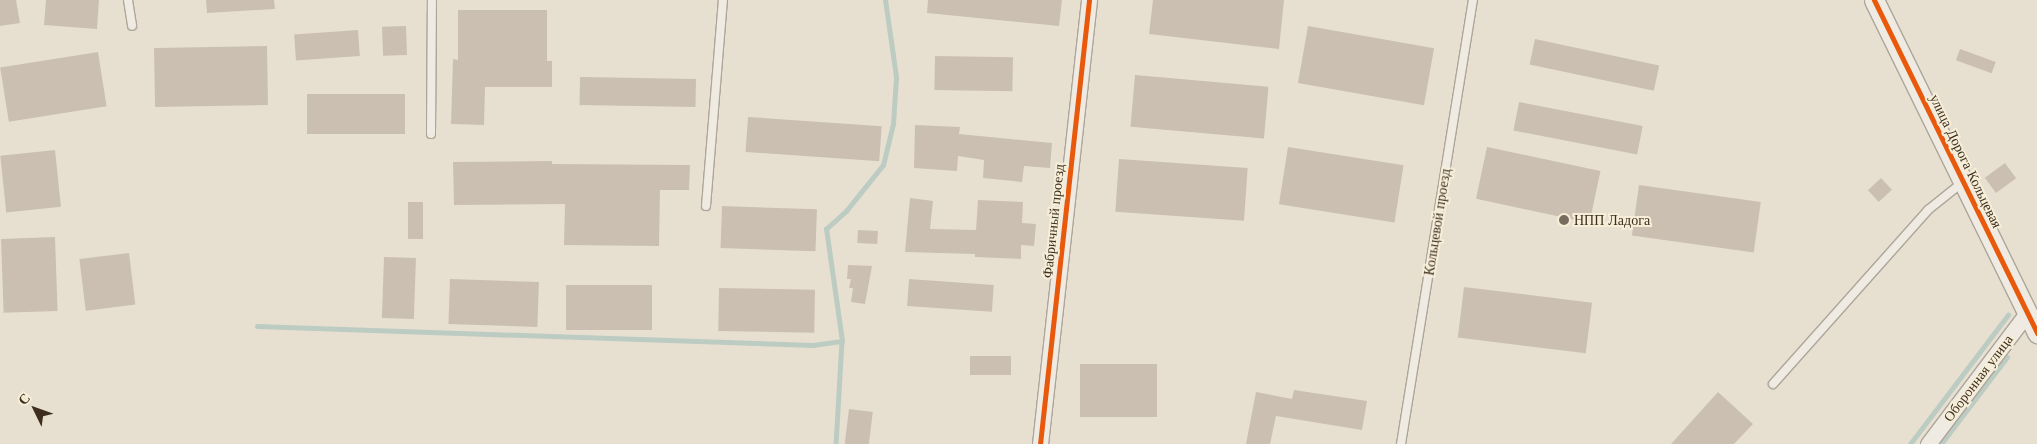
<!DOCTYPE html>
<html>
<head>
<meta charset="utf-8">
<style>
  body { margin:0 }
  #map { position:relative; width:2037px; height:444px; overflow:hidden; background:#e7e0d1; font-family:"Libre Baskerville",serif }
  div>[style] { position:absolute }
  .stream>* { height:4.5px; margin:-2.25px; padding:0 2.25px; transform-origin:2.25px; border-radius:2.25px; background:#bcccc2 }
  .building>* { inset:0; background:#cbbfb2; transform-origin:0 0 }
  .roads { filter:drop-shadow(1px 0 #ada599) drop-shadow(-1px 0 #ada599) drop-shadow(0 1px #ada599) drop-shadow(0 -1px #ada599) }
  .service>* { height:8px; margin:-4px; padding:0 4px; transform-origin:4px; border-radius:4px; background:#efebe3 }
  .minor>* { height:15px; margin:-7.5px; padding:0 7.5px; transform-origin:7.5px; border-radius:7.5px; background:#efebe3 }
  .tertiary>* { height:19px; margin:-9.5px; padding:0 9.5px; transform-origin:9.5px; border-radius:9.5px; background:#efebe3 }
  .cycleway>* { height:5px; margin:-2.5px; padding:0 2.5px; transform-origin:2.5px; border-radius:2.5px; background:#e8590c }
  .dots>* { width:14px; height:14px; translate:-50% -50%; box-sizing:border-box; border:2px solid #f7eed8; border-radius:50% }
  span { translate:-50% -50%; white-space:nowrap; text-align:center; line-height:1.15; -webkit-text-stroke:4px #f7eed8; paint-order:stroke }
  .street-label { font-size:14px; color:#3d2e20 }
  .poi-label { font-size:14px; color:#3d2e20 }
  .left { translate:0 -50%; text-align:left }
  .north { position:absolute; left:10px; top:384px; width:50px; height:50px; -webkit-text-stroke:4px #f7eed8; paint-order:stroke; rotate:312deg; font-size:14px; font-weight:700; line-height:20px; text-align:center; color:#3d2e20 }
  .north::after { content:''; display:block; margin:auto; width:18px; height:22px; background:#3d2e20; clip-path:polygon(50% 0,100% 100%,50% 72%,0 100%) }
</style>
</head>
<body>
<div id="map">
  <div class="stream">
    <div style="left:257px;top:326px;width:556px;rotate:1.96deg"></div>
    <div style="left:813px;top:345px;width:29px;rotate:-8deg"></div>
    <div style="left:842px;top:341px;width:103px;rotate:93.3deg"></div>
    <div style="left:842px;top:341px;width:113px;rotate:-98.1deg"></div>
    <div style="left:826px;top:229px;width:27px;rotate:-42deg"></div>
    <div style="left:846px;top:211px;width:59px;rotate:-51.2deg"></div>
    <div style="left:883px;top:165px;width:42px;rotate:-76.3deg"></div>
    <div style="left:893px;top:124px;width:47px;rotate:-86.3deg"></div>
    <div style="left:896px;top:77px;width:78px;rotate:-98.1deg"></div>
    <div style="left:1910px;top:444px;width:162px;rotate:-52.8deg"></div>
    <div style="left:1941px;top:444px;width:109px;rotate:-52.8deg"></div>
  </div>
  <div class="building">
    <div style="clip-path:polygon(0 0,16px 0,20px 23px,0 26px)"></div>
    <div style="clip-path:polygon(46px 0,99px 0,97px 29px,44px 25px)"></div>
    <div style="clip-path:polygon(206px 0,274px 0,275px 9px,207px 13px)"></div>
    <div style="clip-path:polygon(928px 0,1062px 0,1059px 26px,927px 13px)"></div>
    <div style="clip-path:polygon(1153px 0,1284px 0,1279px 49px,1149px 34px)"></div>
    <div style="clip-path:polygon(458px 10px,547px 10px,547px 61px,552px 61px,552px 87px,485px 87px,484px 125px,451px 124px,453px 59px,458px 60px)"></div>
    <div style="left:406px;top:26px;width:29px;height:24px;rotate:88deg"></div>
    <div style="left:1308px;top:26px;width:128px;height:58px;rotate:10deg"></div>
    <div style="left:358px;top:30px;width:26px;height:64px;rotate:86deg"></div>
    <div style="left:1535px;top:39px;width:127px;height:26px;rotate:12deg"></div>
    <div style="left:267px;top:46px;width:59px;height:113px;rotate:89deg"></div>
    <div style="left:1960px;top:49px;width:38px;height:12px;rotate:20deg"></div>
    <div style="left:98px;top:52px;width:55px;height:99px;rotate:81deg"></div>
    <div style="left:935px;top:56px;width:78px;height:34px;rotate:1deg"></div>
    <div style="left:1135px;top:75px;width:134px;height:52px;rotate:5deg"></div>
    <div style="left:580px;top:77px;width:116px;height:28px;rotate:1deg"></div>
    <div style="left:307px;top:94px;width:98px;height:40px"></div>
    <div style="left:1519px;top:102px;width:126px;height:29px;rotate:11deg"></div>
    <div style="left:748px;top:117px;width:134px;height:35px;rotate:4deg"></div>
    <div style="clip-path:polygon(915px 125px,960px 127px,959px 134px,1052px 143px,1050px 168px,1024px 166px,1022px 182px,983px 178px,984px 160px,958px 156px,957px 171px,914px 168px)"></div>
    <div style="left:1288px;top:147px;width:117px;height:58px;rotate:9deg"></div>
    <div style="left:1487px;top:147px;width:116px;height:53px;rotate:12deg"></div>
    <div style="left:55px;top:150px;width:57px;height:55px;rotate:84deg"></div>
    <div style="left:1119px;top:159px;width:129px;height:53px;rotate:4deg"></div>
    <div style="clip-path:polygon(552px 161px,552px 164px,690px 165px,689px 190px,660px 190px,659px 246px,564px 245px,565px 204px,454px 205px,453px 162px)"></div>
    <div style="left:2005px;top:163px;width:19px;height:25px;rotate:54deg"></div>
    <div style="left:1881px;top:178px;width:16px;height:18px;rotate:47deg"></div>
    <div style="left:1639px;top:185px;width:123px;height:51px;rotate:8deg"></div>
    <div style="clip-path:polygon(910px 198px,933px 201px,930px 229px,976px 230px,978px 200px,1023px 202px,1022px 223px,1036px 224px,1034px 246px,1021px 245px,1021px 259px,975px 257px,975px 254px,905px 252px)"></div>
    <div style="left:408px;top:202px;width:15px;height:37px"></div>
    <div style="left:722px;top:206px;width:95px;height:42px;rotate:2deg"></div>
    <div style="left:858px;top:230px;width:20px;height:13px;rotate:3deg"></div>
    <div style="left:55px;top:237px;width:74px;height:54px;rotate:88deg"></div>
    <div style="left:129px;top:253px;width:52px;height:50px;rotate:83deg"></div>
    <div style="left:384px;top:257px;width:32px;height:61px;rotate:2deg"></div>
    <div style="clip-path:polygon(848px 265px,872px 266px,865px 304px,851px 302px,853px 288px,849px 288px,851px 279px,847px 279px)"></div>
    <div style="left:450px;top:279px;width:89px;height:45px;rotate:2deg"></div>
    <div style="left:909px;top:279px;width:85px;height:27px;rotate:4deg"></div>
    <div style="left:652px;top:285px;width:45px;height:86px;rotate:90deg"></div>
    <div style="left:1464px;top:287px;width:129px;height:51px;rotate:7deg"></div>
    <div style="left:719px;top:288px;width:96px;height:43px;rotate:1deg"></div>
    <div style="left:1011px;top:356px;width:19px;height:41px;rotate:90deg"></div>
    <div style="left:1157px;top:364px;width:53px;height:77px;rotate:90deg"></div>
    <div style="clip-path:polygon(1294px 390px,1367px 401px,1362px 430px,1276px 416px,1270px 444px,1246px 444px,1256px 392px,1292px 399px)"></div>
    <div style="clip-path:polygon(1718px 392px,1753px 424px,1734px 444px,1671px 444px)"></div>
    <div style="left:849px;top:409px;width:24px;height:35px;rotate:7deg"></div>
  </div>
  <div class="roads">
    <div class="service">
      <div style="left:128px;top:0;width:26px;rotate:81deg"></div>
      <div style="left:431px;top:134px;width:134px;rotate:-89.6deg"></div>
      <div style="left:706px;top:206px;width:207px;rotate:-85.3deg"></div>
      <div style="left:1773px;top:384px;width:233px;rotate:-48.3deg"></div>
      <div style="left:1928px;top:210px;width:45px;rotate:-38.7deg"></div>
      <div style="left:1401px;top:444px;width:450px;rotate:-80.8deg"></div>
    </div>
    <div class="minor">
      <div style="left:1040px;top:444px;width:447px;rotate:-83.7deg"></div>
      <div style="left:1928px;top:444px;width:166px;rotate:-52.9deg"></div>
    </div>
    <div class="tertiary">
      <div style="left:1874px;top:0;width:371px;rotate:63.9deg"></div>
    </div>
  </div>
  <div class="cycleway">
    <div style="left:1874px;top:0;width:371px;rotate:63.9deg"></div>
    <div style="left:1040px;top:444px;width:447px;rotate:-83.7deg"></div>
  </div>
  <div class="dots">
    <div style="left:1564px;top:220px;background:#786c5e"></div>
  </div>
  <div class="street-label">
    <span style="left:1966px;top:161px;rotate:64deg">улица Дорога Кольцевая</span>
    <span style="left:1053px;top:221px;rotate:-84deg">Фабричный проезд</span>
    <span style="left:1437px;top:222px;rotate:-81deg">Кольцевой проезд</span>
    <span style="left:1978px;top:378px;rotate:-53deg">Оборонная улица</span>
  </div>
  <div class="poi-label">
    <span class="left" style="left:1574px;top:220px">НПП Ладога</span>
  </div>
  <div class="north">С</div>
</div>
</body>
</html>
